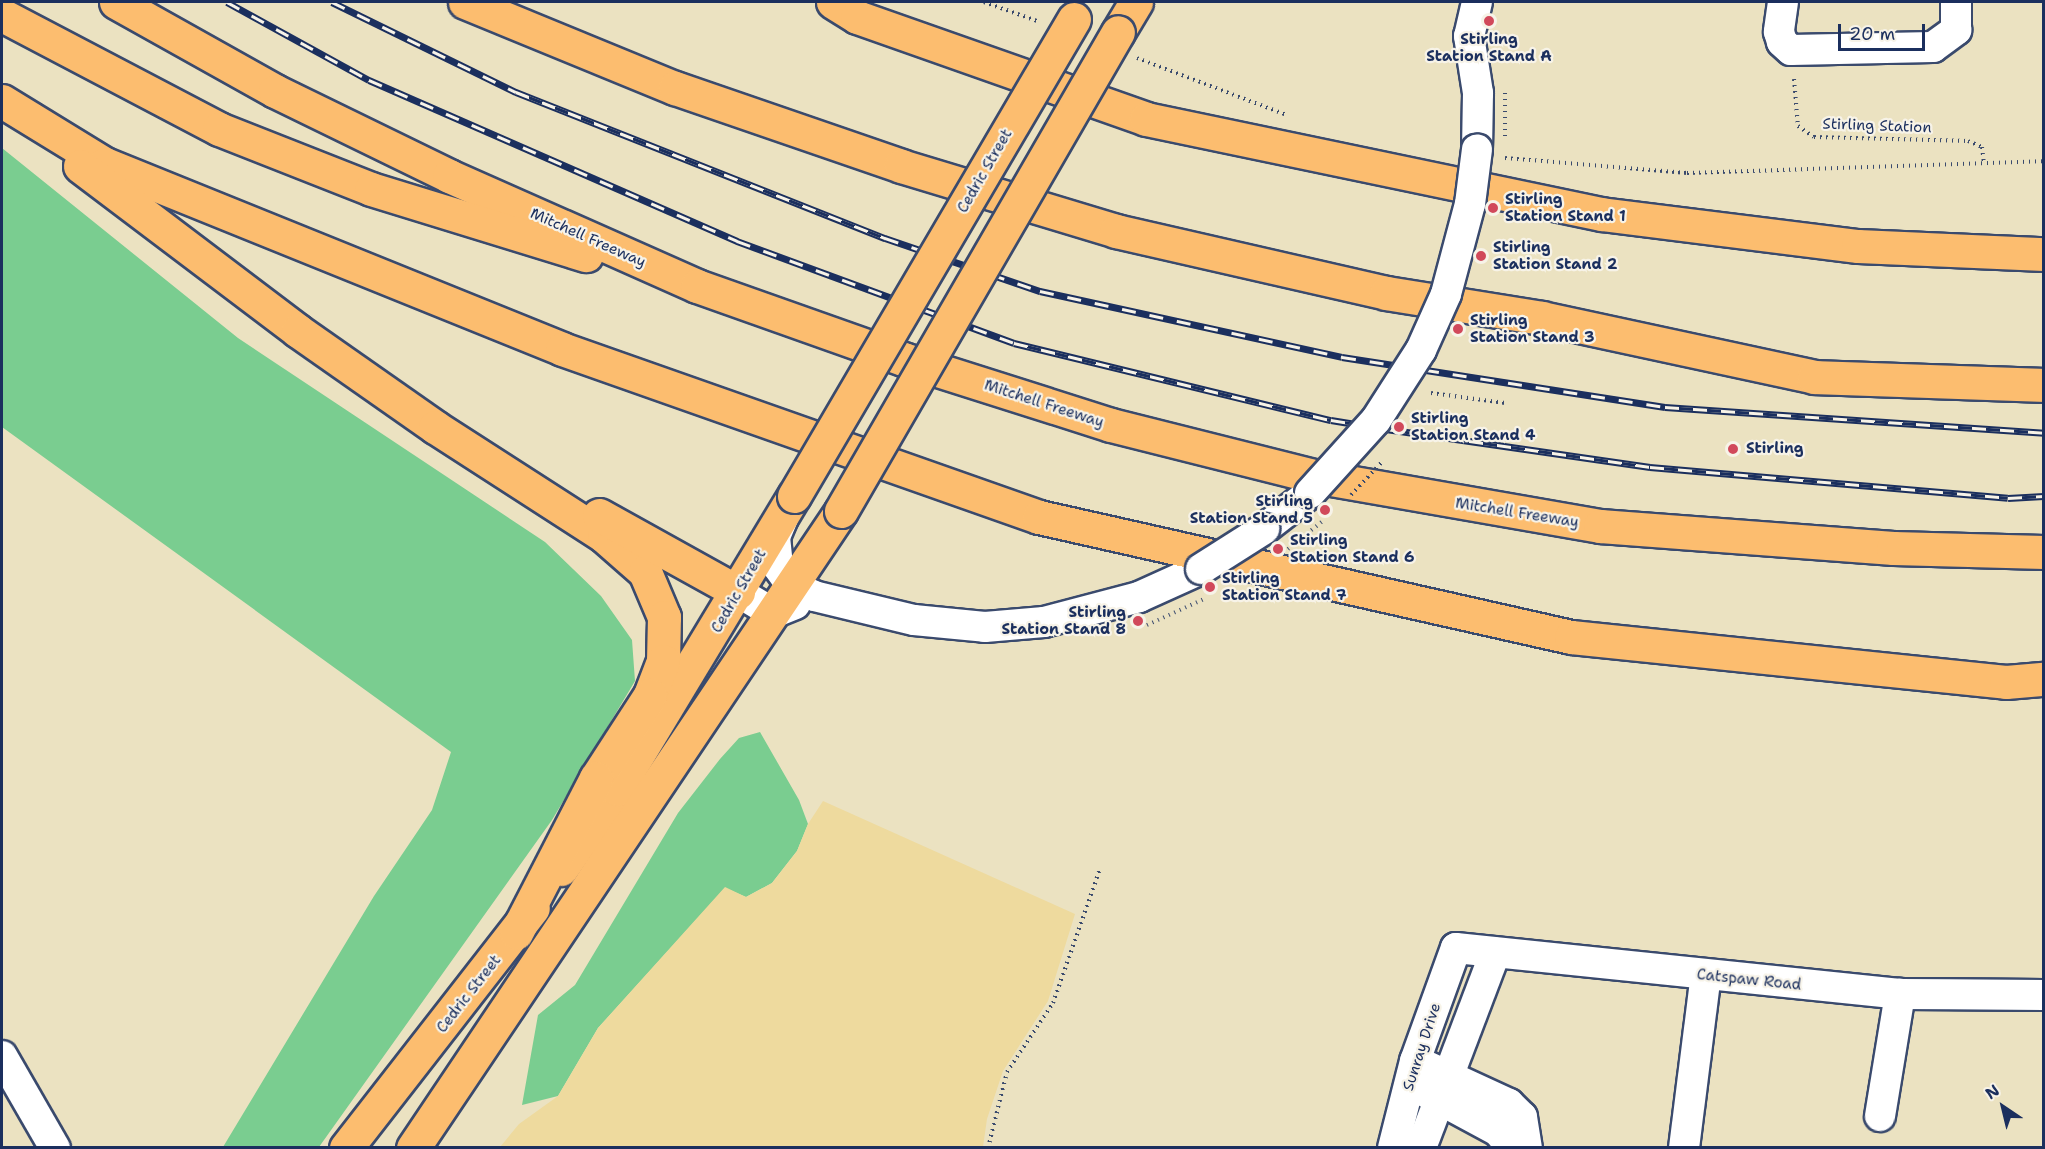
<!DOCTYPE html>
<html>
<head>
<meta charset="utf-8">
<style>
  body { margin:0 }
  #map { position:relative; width:2045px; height:1149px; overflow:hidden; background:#ebe2c1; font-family:"Shantell Sans",sans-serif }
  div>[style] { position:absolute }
  .green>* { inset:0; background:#7acd90 }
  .sand>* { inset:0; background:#eeda9e }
  .path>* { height:4px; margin-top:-2px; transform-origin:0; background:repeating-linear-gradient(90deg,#3a4a6d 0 1.5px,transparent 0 6px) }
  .roads { filter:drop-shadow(2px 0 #3a4a6d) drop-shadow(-2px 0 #3a4a6d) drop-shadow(0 2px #3a4a6d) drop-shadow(0 -2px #3a4a6d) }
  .minor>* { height:30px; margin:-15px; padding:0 15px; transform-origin:15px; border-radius:15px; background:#fff }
  .major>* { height:33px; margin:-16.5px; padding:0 16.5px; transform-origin:16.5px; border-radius:16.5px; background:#fcbd6f }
  .highway>* { height:33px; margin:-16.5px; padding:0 16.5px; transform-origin:16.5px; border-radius:16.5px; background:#fcbd6f }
  .rail>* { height:7px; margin-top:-3.5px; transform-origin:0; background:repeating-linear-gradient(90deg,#f7f3e8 0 14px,#1b2f5e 0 28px); box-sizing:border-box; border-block:2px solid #1b2f5e }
  .path-bridge>* { height:4px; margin-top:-2px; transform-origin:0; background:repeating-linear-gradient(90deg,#3a4a6d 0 1.5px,transparent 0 6px) }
  .bridges { filter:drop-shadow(2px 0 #3a4a6d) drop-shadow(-2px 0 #3a4a6d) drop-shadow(0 2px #3a4a6d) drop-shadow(0 -2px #3a4a6d) }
  .minor-bridge>* { height:30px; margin:-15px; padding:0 15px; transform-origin:15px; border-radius:15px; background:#fff }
  .major-bridge>* { height:33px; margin:-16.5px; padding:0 16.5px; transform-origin:16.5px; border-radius:16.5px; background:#fcbd6f }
  .dots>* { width:16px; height:16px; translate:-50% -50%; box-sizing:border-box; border:3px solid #f7f3e8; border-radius:50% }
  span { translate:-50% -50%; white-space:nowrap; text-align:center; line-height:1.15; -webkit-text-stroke:4.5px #f7f3e8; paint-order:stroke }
  .poi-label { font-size:15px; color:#1b2f5e; font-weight:700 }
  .left { translate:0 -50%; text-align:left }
  .right { translate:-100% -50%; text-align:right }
  .street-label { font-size:15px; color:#1b2f5e }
  .frame { position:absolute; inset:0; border:3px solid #1b2f5e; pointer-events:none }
  .north { position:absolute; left:1973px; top:1077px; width:60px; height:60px; -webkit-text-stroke:4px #f7f3e8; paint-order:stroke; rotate:325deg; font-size:16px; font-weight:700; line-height:24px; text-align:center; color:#1b2f5e }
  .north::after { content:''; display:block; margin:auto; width:21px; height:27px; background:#1b2f5e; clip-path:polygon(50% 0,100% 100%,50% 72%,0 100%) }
  .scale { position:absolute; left:1838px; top:24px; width:87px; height:27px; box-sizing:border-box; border:3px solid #1b2f5e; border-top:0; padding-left:8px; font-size:18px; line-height:21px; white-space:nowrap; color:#1b2f5e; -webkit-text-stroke:4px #f7f3e8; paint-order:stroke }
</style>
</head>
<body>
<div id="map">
  <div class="green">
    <div style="clip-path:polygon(2px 148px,238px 338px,545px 542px,601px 596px,632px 640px,635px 681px,552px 820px,319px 1147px,223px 1147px,374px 896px,432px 810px,451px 752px,2px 427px)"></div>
    <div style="clip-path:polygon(760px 732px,799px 800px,808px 824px,797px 851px,772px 883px,746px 897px,725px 888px,598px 1028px,558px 1096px,522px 1105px,538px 1015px,575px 985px,678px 813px,720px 759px,739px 738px)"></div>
  </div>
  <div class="sand">
    <div style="clip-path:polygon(823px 801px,1075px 914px,1048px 1001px,1003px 1071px,987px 1119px,983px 1147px,500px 1147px,519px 1124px,558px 1096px,598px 1028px,725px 887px,746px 897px,772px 883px,797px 851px,808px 824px)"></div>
  </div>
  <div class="path">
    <div style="left:984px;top:2px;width:56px;rotate:19.7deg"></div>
    <div style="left:1137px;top:58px;width:160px;rotate:20.8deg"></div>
    <div style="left:1794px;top:79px;width:47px;rotate:85.1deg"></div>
    <div style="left:1798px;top:126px;width:19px;rotate:35deg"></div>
    <div style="left:1814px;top:137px;width:154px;rotate:1.5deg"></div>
    <div style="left:1968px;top:141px;width:15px;rotate:23deg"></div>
    <div style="left:1982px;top:147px;width:16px;rotate:83deg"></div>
    <div style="left:1505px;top:158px;width:183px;rotate:4.7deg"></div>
    <div style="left:1687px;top:173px;width:357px;rotate:-1.9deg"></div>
    <div style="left:1431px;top:393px;width:75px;rotate:7.7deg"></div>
    <div style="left:988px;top:1148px;width:78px;rotate:-76deg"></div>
    <div style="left:1007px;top:1072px;width:83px;rotate:-56.3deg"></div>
    <div style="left:1053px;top:1003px;width:142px;rotate:-70.7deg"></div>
  </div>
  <div class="roads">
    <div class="minor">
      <div style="left:1477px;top:2px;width:35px;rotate:103deg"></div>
      <div style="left:1469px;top:36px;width:58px;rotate:81deg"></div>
      <div style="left:1478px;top:93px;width:56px;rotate:91deg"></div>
      <div style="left:1783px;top:2px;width:30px;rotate:98deg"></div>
      <div style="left:1779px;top:32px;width:10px;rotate:73deg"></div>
      <div style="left:1782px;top:42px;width:12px;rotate:42deg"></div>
      <div style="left:1791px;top:50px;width:142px;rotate:-1.2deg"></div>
      <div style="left:1933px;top:47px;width:29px;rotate:-36deg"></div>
      <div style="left:1956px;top:30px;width:28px;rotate:-90deg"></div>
      <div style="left:783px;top:518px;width:21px;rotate:113deg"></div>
      <div style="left:775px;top:537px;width:30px;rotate:84deg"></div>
      <div style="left:778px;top:567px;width:24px;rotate:54deg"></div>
      <div style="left:792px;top:586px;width:24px;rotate:24deg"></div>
      <div style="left:814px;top:596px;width:103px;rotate:13.5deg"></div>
      <div style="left:914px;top:620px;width:71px;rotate:5.6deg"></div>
      <div style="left:985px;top:627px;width:59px;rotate:-4.8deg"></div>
      <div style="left:1044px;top:622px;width:98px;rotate:-14.7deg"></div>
      <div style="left:1139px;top:597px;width:68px;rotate:-24.3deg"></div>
      <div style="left:1264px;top:529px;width:58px;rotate:-38deg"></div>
      <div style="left:738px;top:592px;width:41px;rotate:31deg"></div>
      <div style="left:773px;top:613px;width:24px;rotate:-22deg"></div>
      <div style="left:2px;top:1056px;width:106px;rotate:60.1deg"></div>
      <div style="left:1429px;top:1067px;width:88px;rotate:24.8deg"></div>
      <div style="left:1509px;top:1104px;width:18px;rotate:45deg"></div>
      <div style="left:1522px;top:1117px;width:31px;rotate:81deg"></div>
      <div style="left:1420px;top:1089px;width:89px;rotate:28.3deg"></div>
      <div style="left:1498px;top:1131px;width:22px;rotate:51deg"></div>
      <div style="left:1880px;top:1116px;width:124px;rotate:-80.7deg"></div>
      <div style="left:1393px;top:1148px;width:90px;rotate:-75.8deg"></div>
      <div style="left:1415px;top:1061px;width:120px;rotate:-70.1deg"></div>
      <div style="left:1456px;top:948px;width:446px;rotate:5.9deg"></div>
      <div style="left:1900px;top:994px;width:144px;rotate:0.4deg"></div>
      <div style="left:1421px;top:1148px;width:209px;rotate:-69.2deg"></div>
      <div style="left:1684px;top:1148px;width:174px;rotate:-82.8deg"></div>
    </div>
    <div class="major">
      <div style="left:1118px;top:32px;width:35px;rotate:-59deg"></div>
      <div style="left:561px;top:869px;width:98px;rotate:-55deg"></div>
      <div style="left:617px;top:789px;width:342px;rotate:-58.9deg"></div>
      <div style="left:346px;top:1148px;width:304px;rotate:-52.1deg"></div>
      <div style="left:413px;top:1148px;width:767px;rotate:-56.1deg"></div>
    </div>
    <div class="highway">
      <div style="left:116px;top:2px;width:182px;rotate:29.2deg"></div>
      <div style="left:275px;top:91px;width:194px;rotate:26deg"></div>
      <div style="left:449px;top:176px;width:271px;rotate:23.9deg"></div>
      <div style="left:697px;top:286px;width:219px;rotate:19.5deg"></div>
      <div style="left:903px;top:359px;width:218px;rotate:17.6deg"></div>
      <div style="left:1111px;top:425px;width:209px;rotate:14.1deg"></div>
      <div style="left:1314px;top:476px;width:290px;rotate:9.9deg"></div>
      <div style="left:1600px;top:526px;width:294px;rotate:4.3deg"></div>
      <div style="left:1893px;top:548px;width:151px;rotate:1.5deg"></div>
      <div style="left:465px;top:2px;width:227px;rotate:22.3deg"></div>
      <div style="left:675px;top:88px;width:239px;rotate:19deg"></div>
      <div style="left:901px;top:166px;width:225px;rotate:16.8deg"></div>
      <div style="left:1116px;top:231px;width:277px;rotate:12.9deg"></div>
      <div style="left:1386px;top:293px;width:158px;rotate:9.1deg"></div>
      <div style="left:1542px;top:318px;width:278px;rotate:12.2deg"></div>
      <div style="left:1814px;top:377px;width:230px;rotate:2deg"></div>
      <div style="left:833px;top:2px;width:28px;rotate:32deg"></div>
      <div style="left:857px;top:17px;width:306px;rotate:19.4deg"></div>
      <div style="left:1146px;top:119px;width:465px;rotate:11.8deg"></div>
      <div style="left:1601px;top:214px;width:259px;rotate:7.1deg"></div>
      <div style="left:1858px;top:246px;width:186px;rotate:2.5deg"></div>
      <div style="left:2px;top:15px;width:245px;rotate:27.7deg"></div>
      <div style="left:219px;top:129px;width:163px;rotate:21.5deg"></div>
      <div style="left:371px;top:189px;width:225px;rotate:17.1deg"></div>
      <div style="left:2px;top:101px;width:121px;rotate:31.5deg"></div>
      <div style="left:105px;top:164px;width:493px;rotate:22deg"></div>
      <div style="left:562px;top:349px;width:506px;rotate:19.4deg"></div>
      <div style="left:1039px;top:517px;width:545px;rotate:12.71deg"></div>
      <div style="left:1571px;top:637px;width:437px;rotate:5.9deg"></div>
      <div style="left:2006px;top:682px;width:38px;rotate:-5deg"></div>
      <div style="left:80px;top:166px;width:273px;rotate:37.1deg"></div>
      <div style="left:298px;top:331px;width:167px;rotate:35deg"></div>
      <div style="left:435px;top:427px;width:201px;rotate:32.8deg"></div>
      <div style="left:604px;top:536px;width:55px;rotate:41.3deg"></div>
      <div style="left:645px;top:572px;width:49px;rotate:67.1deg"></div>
      <div style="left:664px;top:617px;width:44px;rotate:91.3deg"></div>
      <div style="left:663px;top:661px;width:36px;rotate:111deg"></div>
      <div style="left:650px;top:695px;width:99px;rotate:123deg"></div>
      <div style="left:596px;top:778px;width:174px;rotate:117.3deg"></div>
      <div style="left:599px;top:515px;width:159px;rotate:29deg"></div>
    </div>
  </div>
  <div class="rail">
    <div style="left:227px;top:2px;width:162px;rotate:28.8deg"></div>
    <div style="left:369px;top:80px;width:402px;rotate:23.6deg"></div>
    <div style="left:737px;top:241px;width:295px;rotate:20.2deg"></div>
    <div style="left:1014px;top:343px;width:326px;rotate:13.7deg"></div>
    <div style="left:1331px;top:420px;width:56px;rotate:9.3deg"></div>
    <div style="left:1386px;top:429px;width:267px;rotate:8.2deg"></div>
    <div style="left:1650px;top:467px;width:359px;rotate:4.9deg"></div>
    <div style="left:2008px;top:498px;width:36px;rotate:-3deg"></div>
    <div style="left:332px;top:2px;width:205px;rotate:26.1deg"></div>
    <div style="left:516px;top:92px;width:397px;rotate:21.6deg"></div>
    <div style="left:885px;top:238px;width:164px;rotate:18.9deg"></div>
    <div style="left:1040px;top:291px;width:309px;rotate:12.3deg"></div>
    <div style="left:1342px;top:357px;width:327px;rotate:8.8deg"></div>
    <div style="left:1665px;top:407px;width:380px;rotate:3.9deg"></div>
  </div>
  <div class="path-bridge">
    <div style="left:1505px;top:93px;width:45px;rotate:90deg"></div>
    <div style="left:1351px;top:495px;width:44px;rotate:-46.8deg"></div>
    <div style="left:1288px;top:549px;width:46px;rotate:-38.9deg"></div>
    <div style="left:1147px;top:625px;width:63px;rotate:-24.5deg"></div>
  </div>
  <div class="bridges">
    <div class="minor-bridge">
      <div style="left:1310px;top:493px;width:98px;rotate:-47.9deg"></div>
      <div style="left:1376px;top:420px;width:83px;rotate:-57.3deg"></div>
      <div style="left:1421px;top:350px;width:61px;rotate:-65.9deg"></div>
      <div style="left:1446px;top:294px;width:93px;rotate:-75.1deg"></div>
      <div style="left:1470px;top:204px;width:55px;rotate:-82.7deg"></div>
      <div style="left:1201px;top:569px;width:75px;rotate:-32.4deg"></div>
    </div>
    <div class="major-bridge">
      <div style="left:794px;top:496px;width:553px;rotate:-59.59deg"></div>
      <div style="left:841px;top:511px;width:553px;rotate:-59.96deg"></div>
    </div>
  </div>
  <div class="dots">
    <div style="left:1489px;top:21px;background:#d1495b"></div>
    <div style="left:1493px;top:208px;background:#d1495b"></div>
    <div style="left:1481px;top:256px;background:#d1495b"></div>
    <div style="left:1458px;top:329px;background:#d1495b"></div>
    <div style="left:1399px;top:427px;background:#d1495b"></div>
    <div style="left:1733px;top:449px;background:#d1495b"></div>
    <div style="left:1325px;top:510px;background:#d1495b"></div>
    <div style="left:1278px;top:549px;background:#d1495b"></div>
    <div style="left:1210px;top:587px;background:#d1495b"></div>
    <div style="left:1138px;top:621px;background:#d1495b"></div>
  </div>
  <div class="poi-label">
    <span style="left:1489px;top:48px">Stirling<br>Station Stand A</span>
    <span class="left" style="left:1505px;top:208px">Stirling<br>Station Stand 1</span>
    <span class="left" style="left:1493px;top:256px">Stirling<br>Station Stand 2</span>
    <span class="left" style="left:1470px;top:329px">Stirling<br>Station Stand 3</span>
    <span class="left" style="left:1411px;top:427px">Stirling<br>Station Stand 4</span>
    <span class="left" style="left:1746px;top:449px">Stirling</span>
    <span class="right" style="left:1313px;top:510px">Stirling<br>Station Stand 5</span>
    <span class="left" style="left:1290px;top:549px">Stirling<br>Station Stand 6</span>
    <span class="left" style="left:1222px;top:587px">Stirling<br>Station Stand 7</span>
    <span class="right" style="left:1126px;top:621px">Stirling<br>Station Stand 8</span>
  </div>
  <div class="street-label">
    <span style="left:1877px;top:126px;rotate:2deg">Stirling Station</span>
    <span style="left:985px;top:171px;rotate:-60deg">Cedric Street</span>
    <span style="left:588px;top:238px;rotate:24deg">Mitchell Freeway</span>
    <span style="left:1044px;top:404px;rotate:18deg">Mitchell Freeway</span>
    <span style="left:1517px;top:513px;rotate:9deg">Mitchell Freeway</span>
    <span style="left:739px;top:591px;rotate:-60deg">Cedric Street</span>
    <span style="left:1749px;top:980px;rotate:6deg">Catspaw Road</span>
    <span style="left:469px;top:994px;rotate:-52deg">Cedric Street</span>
    <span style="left:1422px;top:1047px;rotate:-72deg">Sunray Drive</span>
  </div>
  <div class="frame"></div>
  <div class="north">N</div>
  <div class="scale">20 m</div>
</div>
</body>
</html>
